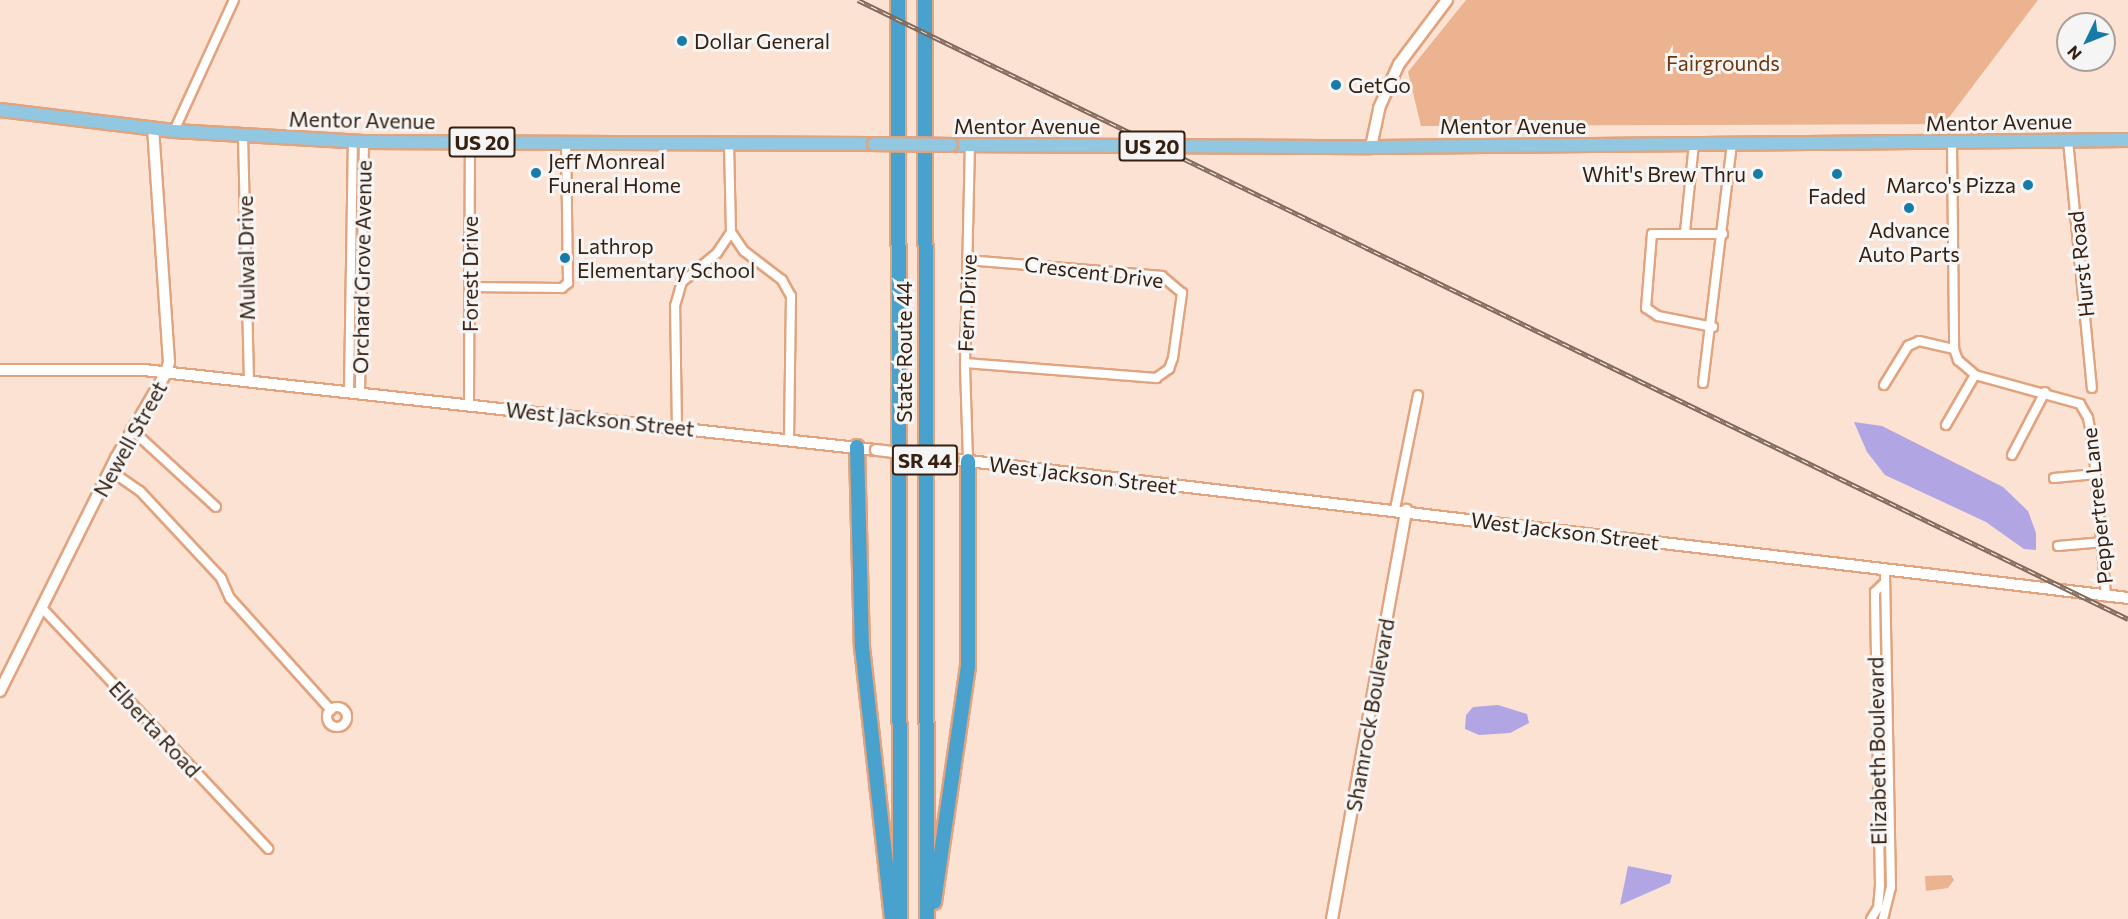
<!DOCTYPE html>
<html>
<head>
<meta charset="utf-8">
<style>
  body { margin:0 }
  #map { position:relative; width:2128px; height:919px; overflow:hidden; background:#fce2d3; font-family:Commissioner,sans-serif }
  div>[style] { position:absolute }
  .green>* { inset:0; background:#ebb38f }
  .water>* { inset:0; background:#b2a5e3 }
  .roads { filter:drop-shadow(2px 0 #e1a47e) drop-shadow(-2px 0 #e1a47e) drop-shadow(0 2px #e1a47e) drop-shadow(0 -2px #e1a47e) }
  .street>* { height:8px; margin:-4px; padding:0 4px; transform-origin:4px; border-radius:4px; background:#fff }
  .street>.ring { margin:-4px; padding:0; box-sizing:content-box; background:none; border:8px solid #fff; border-radius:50% }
  .secondary>* { height:10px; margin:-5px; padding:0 5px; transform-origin:5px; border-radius:5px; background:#fff }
  .primary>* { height:12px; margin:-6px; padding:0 6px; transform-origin:6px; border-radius:6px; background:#92c7e1 }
  .highway>* { height:14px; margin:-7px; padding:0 7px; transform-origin:7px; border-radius:7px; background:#49a1cd }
  .rail>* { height:4.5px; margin-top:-2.25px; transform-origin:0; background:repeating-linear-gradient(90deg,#f5f5f5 0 7px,#826a5b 0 14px); box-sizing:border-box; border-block:2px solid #826a5b }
  .bridges { filter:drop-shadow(2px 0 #e1a47e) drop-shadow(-2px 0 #e1a47e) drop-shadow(0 2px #e1a47e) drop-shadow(0 -2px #e1a47e) }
  .secondary-bridge>* { height:10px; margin:-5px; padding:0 5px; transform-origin:5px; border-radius:5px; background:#fff }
  .primary-bridge>* { height:12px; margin:-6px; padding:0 6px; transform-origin:6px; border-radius:6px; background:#92c7e1 }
  .dots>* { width:16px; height:16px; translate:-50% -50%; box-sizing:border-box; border:3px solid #f5f5f5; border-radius:50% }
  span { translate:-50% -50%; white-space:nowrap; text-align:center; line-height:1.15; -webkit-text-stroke:6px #f5f5f5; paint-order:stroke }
  .shield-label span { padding:2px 4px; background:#f5f5f5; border:2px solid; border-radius:4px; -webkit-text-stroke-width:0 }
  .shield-label { font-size:20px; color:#372010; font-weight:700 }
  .poi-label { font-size:21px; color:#372010 }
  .left { translate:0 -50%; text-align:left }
  .right { translate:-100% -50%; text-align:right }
  .park-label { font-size:21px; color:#6e360a }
  .street-label { font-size:21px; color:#372010 }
  .north { position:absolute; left:2056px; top:12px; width:60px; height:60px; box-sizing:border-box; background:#f5f5f5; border:2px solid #a9a099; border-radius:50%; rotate:227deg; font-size:16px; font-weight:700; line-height:24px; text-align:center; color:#372010 }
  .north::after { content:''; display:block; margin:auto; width:21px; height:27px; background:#167ca7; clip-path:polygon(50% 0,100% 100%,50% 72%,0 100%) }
</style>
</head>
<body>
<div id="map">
  <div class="green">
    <div style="clip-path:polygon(1466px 0,2038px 0,1944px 124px,1421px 126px,1408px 72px)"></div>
    <div style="clip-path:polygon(1951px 875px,1954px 880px,1948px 888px,1926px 891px,1925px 876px)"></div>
  </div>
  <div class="water">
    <div style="clip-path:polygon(1854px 422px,1882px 426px,2003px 487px,2028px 511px,2036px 533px,2036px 550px,2024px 549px,1986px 522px,1885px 475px,1867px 452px)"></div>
    <div style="clip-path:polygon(1498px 705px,1527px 714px,1529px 723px,1510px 733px,1479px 735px,1465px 729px,1466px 715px,1473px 707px)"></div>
    <div style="clip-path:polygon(1628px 866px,1672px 875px,1670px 883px,1620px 905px)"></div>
  </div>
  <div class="roads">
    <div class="street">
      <div style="left:174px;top:131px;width:144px;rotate:-65.4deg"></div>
      <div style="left:243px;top:136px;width:244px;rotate:88.6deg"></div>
      <div style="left:2068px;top:140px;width:249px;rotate:84.5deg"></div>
      <div style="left:1952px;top:143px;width:206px;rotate:89.4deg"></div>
      <div style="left:731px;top:232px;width:23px;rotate:56deg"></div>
      <div style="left:744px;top:251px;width:48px;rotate:37.3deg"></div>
      <div style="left:782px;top:280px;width:18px;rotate:61deg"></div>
      <div style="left:791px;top:296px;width:144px;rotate:90.8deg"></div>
      <div style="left:1685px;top:232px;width:88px;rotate:-84.2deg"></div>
      <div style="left:470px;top:287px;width:92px;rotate:0.6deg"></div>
      <div style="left:562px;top:288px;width:8px;rotate:-40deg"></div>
      <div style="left:568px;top:283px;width:141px;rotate:-90.8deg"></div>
      <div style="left:1713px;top:327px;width:56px;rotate:-168.7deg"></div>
      <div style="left:1658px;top:316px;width:14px;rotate:-146deg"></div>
      <div style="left:1646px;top:308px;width:74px;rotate:-85.4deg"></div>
      <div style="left:1652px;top:234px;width:71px"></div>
      <div style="left:965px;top:363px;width:192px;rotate:4.5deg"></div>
      <div style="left:1156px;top:378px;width:16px;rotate:-35deg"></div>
      <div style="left:1169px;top:369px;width:12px;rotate:-70deg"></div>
      <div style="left:1173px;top:358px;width:66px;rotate:-82.1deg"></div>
      <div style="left:1182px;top:293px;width:26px;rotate:-140deg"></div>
      <div style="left:1162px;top:276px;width:195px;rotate:-175.3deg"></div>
      <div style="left:1703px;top:383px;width:241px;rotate:-83.1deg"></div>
      <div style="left:1884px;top:385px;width:46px;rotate:-58.4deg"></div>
      <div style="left:1908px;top:346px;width:12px;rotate:-24deg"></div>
      <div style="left:1919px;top:341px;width:36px;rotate:13deg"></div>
      <div style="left:1954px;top:349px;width:12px;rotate:70deg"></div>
      <div style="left:1958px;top:360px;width:23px;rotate:41deg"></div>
      <div style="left:1975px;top:375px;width:109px;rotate:15.4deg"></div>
      <div style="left:2080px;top:404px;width:16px;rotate:60deg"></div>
      <div style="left:2088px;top:418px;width:26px;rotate:79deg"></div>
      <div style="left:2093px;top:444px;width:153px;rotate:85.1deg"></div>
      <div style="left:349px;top:391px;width:250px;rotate:-89.1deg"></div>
      <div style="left:360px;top:392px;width:250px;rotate:-89.1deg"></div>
      <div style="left:469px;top:405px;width:263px;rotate:-89.8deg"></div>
      <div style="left:1946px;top:425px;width:58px;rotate:-59.9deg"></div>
      <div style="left:677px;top:428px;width:122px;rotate:-90.9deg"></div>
      <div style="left:675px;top:306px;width:25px;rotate:-74deg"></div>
      <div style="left:682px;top:282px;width:45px;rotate:-39.6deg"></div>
      <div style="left:717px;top:253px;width:25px;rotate:-56deg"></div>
      <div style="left:731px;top:232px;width:88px;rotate:-91.3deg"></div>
      <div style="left:131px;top:429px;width:115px;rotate:42.5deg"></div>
      <div style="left:2012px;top:455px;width:71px;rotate:-62.4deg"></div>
      <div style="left:968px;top:461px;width:98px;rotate:-91.8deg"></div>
      <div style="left:965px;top:363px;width:218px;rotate:-88.7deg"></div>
      <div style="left:111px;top:471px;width:35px;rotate:35deg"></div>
      <div style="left:140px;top:491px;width:119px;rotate:47deg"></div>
      <div style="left:221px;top:578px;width:22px;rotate:66deg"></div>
      <div style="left:230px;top:598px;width:151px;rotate:48deg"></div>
      <div style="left:2054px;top:478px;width:42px;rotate:-5.4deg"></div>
      <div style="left:1395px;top:509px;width:116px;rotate:-78.6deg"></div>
      <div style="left:2058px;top:546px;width:46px;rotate:-5deg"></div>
      <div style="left:43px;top:609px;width:329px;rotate:46.8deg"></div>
      <div class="ring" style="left:327px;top:707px;width:12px;height:12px"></div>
      <div style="left:1871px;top:919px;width:13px;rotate:-58deg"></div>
      <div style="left:1878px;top:908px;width:23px;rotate:-85deg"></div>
      <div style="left:1880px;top:885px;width:283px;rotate:-91deg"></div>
      <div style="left:1875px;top:602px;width:10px;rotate:-90deg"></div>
      <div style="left:1875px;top:592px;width:11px;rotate:-45deg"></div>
      <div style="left:1883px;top:919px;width:33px;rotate:-76deg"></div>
      <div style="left:1891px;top:887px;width:317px;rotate:-91.1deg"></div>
    </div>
    <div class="secondary">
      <div style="left:1371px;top:147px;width:40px;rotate:-78deg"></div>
      <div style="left:1379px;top:108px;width:48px;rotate:-65.6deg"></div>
      <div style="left:1399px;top:64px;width:80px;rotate:-53.1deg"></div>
      <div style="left:0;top:370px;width:144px"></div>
      <div style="left:144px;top:370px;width:736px;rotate:6.24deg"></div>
      <div style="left:952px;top:459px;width:1184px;rotate:6.74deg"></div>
      <div style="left:0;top:691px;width:260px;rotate:-63.5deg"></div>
      <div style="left:116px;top:458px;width:99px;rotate:-59.5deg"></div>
      <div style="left:166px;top:373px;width:11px;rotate:-75deg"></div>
      <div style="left:169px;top:362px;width:234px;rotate:-93.9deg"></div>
      <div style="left:1332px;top:919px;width:416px;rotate:-79.7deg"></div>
    </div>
    <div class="primary">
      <div style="left:0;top:110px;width:175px;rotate:6.9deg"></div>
      <div style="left:174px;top:131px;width:190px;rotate:3.3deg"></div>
      <div style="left:364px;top:142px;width:510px;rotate:0.22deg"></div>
      <div style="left:951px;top:145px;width:420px;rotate:0.3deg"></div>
      <div style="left:1371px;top:147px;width:757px;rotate:-0.53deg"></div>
    </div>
    <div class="highway">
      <div style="left:898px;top:0;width:919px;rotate:89.88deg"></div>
      <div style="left:925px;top:0;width:919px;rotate:89.88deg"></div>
      <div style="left:857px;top:447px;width:200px;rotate:88.6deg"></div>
      <div style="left:862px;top:647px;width:274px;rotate:83.7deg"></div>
      <div style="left:934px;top:902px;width:237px;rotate:-81.8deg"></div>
      <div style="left:968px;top:667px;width:206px;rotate:-90deg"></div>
    </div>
  </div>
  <div class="rail">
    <div style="left:858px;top:0;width:1413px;rotate:25.98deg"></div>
  </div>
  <div class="bridges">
    <div class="secondary-bridge">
      <div style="left:876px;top:450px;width:77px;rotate:6.8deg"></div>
    </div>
    <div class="primary-bridge">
      <div style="left:874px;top:144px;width:77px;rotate:0.7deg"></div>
    </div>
  </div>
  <div class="dots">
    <div style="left:682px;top:41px;background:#167ca7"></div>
    <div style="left:1336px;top:85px;background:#167ca7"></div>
    <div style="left:536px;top:173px;background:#167ca7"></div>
    <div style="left:1758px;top:174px;background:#167ca7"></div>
    <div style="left:1837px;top:174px;background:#167ca7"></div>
    <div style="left:2028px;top:185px;background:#167ca7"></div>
    <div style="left:1909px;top:208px;background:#167ca7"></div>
    <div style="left:565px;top:258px;background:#167ca7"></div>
  </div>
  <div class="shield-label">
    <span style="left:482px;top:142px">US 20</span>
    <span style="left:1152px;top:146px">US 20</span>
    <span style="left:925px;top:460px">SR 44</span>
  </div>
  <div class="poi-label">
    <span class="left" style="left:694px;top:41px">Dollar General</span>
    <span class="left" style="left:1348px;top:85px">GetGo</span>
    <span class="left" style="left:548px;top:173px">Jeff Monreal<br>Funeral Home</span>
    <span class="right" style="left:1746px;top:174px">Whit's Brew Thru</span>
    <span class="right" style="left:2016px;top:185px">Marco's Pizza</span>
    <span style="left:1837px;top:196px">Faded</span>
    <span style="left:1909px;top:242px">Advance<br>Auto Parts</span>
    <span class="left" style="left:577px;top:258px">Lathrop<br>Elementary School</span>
  </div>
  <div class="park-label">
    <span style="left:1723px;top:63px">Fairgrounds</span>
  </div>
  <div class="street-label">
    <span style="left:362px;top:120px;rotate:1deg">Mentor Avenue</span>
    <span style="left:1999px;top:122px;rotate:-1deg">Mentor Avenue</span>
    <span style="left:1027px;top:126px">Mentor Avenue</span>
    <span style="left:1513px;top:126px">Mentor Avenue</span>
    <span style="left:246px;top:258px;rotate:-91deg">Mulwal Drive</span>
    <span style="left:2081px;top:264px;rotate:-96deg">Hurst Road</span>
    <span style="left:362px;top:267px;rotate:-89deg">Orchard Grove Avenue</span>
    <span style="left:1094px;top:272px;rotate:7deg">Crescent Drive</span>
    <span style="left:470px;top:274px;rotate:-90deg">Forest Drive</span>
    <span style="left:967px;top:303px;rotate:-88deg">Fern Drive</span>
    <span style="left:904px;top:352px;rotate:-90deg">State Route 44</span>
    <span style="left:600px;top:419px;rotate:6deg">West Jackson Street</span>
    <span style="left:130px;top:439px;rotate:-61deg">Newell Street</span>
    <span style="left:1083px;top:475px;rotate:7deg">West Jackson Street</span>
    <span style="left:2097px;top:506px;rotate:-96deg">Peppertree Lane</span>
    <span style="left:1565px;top:531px;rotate:7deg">West Jackson Street</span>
    <span style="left:1370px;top:715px;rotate:-80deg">Shamrock Boulevard</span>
    <span style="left:155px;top:729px;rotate:47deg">Elberta Road</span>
    <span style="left:1877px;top:751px;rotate:-91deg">Elizabeth Boulevard</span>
  </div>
  <div class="north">N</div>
</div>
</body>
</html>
